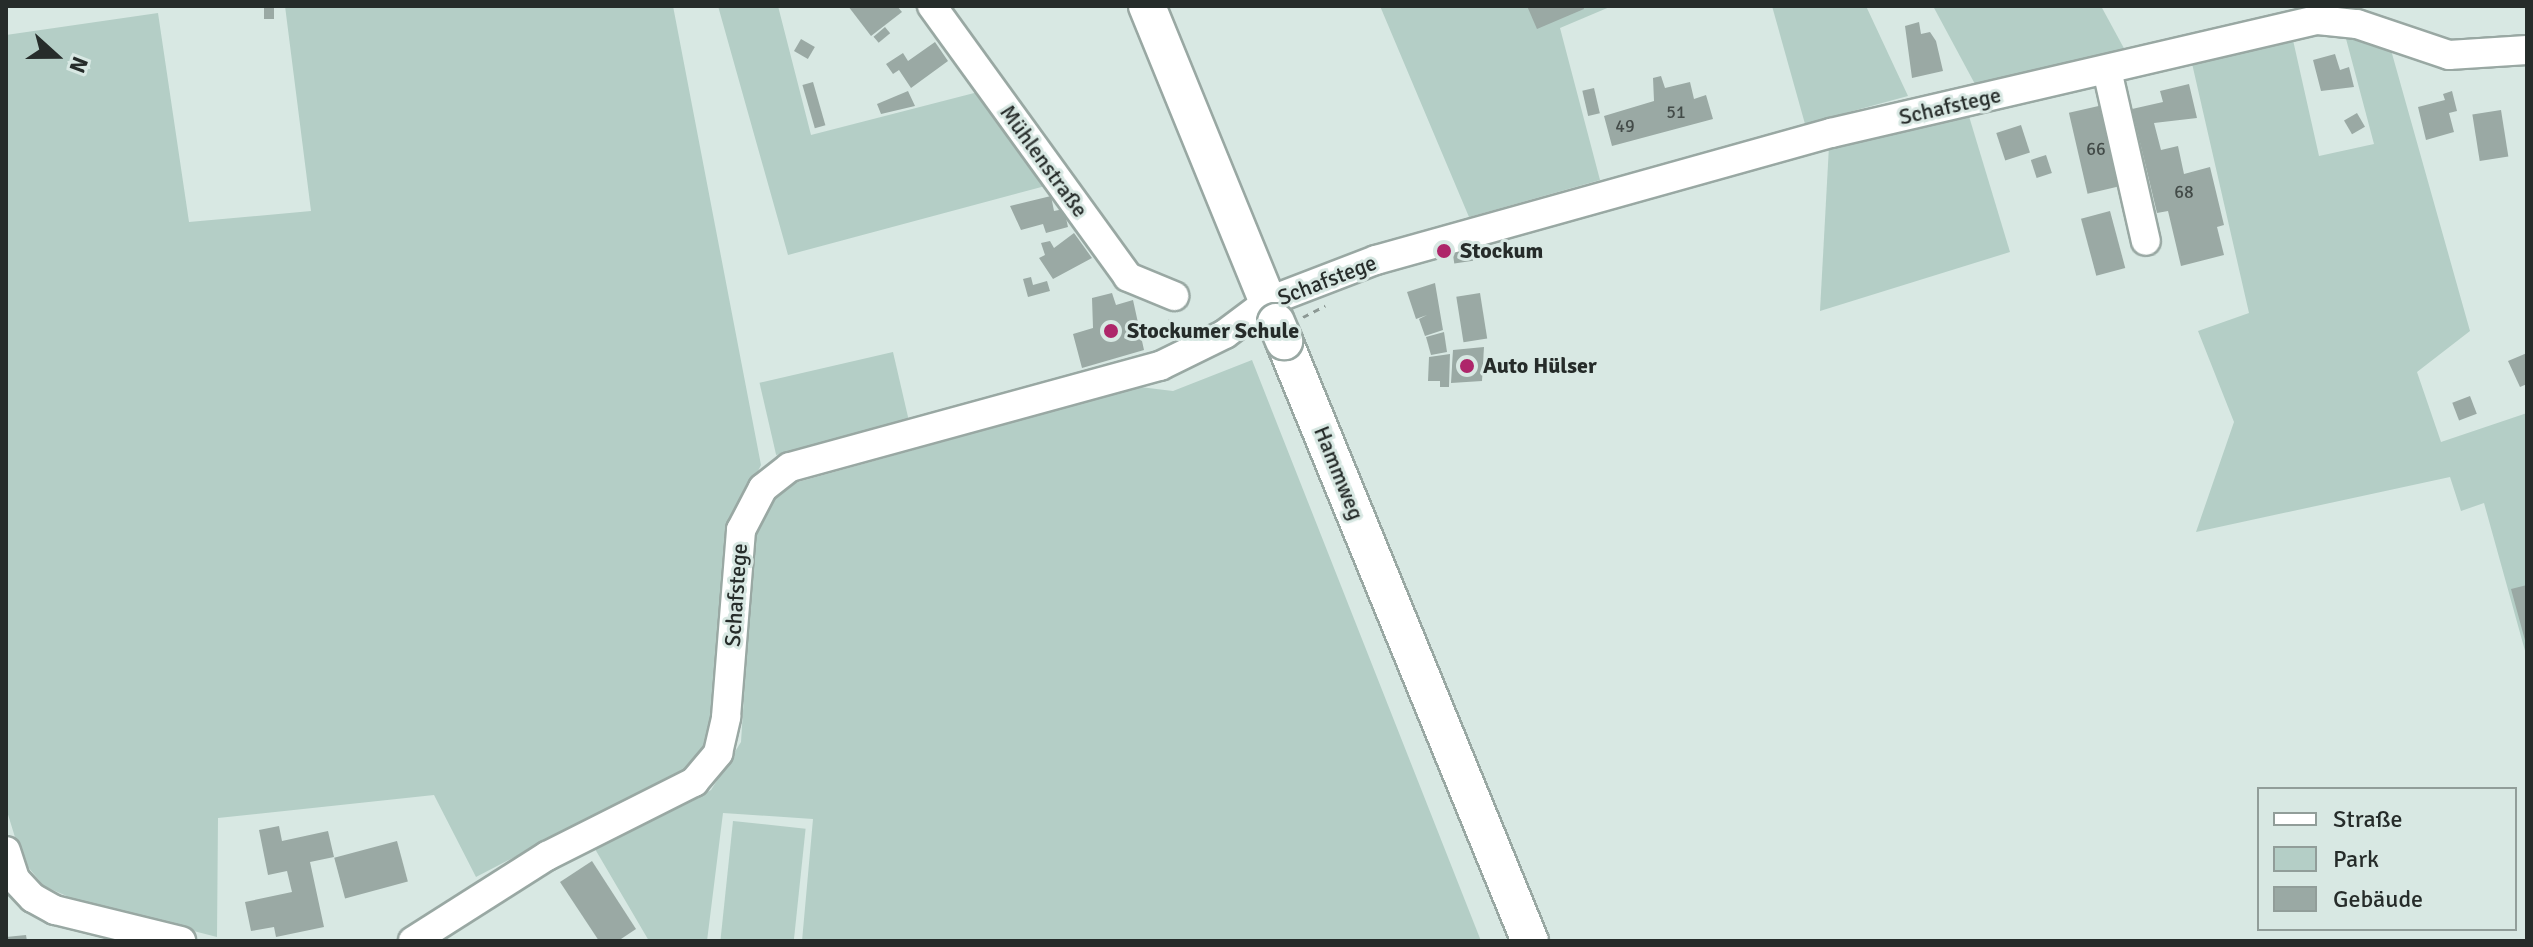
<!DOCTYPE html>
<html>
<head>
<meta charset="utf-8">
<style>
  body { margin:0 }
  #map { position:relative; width:2533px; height:947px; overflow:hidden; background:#d8e8e3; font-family:Signika,sans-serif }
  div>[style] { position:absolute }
  .green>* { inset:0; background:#b4cec6; transform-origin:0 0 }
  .building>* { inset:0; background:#9aa9a4; transform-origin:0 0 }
  .path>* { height:3px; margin-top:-1.5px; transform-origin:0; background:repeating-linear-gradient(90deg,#8c9894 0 6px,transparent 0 12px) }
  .roads { filter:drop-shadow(2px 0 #99a8a3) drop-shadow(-2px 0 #99a8a3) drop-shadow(0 2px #99a8a3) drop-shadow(0 -2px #99a8a3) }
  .minor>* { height:28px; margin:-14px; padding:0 14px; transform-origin:14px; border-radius:14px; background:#fff }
  .major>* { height:36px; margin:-18px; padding:0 18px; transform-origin:18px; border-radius:18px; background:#fff }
  .bridges { filter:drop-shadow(2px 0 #99a8a3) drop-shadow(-2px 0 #99a8a3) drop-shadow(0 2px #99a8a3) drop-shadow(0 -2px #99a8a3) }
  .major-bridge>* { height:36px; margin:-18px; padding:0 18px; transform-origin:18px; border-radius:18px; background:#fff }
  .dots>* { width:22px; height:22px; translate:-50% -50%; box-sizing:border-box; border:4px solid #d8e8e3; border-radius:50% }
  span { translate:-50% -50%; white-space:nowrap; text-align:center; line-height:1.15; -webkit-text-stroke:6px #d8e8e3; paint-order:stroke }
  .number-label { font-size:18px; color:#434b48 }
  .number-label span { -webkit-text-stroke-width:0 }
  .street-label { font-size:22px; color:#262c2a }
  .poi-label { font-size:22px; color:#262c2a; font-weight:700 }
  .left { translate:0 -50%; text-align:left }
  .frame { position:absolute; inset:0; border:8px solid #262c2a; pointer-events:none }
  .legend { position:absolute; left:2257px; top:787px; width:260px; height:144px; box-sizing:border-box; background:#d8e8e3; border:2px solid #919d99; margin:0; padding:10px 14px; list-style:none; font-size:24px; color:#262c2a }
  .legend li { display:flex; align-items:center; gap:16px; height:40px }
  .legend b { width:40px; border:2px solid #919d99 }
  .north { position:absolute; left:16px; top:16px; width:80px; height:80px; -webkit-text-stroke:6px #d8e8e3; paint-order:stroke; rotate:111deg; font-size:22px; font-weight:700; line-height:32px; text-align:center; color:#262c2a }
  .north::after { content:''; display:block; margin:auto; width:28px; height:36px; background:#262c2a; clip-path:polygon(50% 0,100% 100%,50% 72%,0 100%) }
</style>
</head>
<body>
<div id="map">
  <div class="green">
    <div style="clip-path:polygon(285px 6px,673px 6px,761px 465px,725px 538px,713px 712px,704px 747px,686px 768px,476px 877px,434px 795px,218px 818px,217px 937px,80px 902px,44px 886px,22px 860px,6px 808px,6px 35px,158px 13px,189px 222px,311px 211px)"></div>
    <div style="clip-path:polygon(718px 6px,778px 6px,811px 135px,982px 91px,1049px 185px,788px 255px)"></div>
    <div style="clip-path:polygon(1380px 6px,1612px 6px,1560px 28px,1600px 180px,1469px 217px)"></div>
    <div style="clip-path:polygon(1772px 6px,1866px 6px,1908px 96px,1805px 124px)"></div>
    <div style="clip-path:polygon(1933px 6px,2101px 6px,2126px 52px,1976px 86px)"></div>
    <div style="clip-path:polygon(2345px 35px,2391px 50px,2470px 331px,2417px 372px,2441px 442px,2527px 413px,2527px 658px,2484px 503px,2461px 511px,2450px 477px,2196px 532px,2234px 422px,2198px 331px,2249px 313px,2191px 59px,2293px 40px,2319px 156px,2374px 144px)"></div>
    <div style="clip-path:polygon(1968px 113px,2010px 252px,1820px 311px,1829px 146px)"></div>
    <div style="left:893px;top:352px;width:74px;height:137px;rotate:77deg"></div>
    <div style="clip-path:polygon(1252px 360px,1481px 941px,802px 941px,813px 819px,723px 813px,707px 941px,649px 941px,595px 849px,711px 790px,741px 742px,754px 538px,780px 487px,1140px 387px,1173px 391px)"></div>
    <div style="left:733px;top:821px;width:73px;height:121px;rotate:6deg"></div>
  </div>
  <div class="building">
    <div style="left:264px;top:6px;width:10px;height:13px"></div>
    <div style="clip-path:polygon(848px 6px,897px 6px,902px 12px,871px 36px)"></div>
    <div style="clip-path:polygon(1527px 6px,1583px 6px,1584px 9px,1537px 29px)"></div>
    <div style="clip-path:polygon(1919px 22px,1921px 34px,1930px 32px,1936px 41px,1943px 71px,1912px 78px,1905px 26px)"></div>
    <div style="left:885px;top:27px;width:8px;height:15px;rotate:50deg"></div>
    <div style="left:801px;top:39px;width:16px;height:14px;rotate:30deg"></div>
    <div style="clip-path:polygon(935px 42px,948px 61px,911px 88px,899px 70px,893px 74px,886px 64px,903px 53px,908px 61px)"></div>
    <div style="clip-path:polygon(2335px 54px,2340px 70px,2349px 67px,2354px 87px,2321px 91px,2313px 60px)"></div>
    <div style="clip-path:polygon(1661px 76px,1665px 88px,1690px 82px,1694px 99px,1706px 95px,1713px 119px,1612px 146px,1604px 116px,1654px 101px,1653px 78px)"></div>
    <div style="left:813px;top:82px;width:45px;height:11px;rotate:74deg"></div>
    <div style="clip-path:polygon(2189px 84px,2197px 118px,2154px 123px,2161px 150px,2178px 146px,2184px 174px,2210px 167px,2224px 225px,2217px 227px,2224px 255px,2181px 266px,2168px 211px,2157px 213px,2132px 109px,2163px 102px,2160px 91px)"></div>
    <div style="left:1594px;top:88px;width:26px;height:12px;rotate:77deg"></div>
    <div style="clip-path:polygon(908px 91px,915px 106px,881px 114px,877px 104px)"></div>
    <div style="clip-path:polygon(2452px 91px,2457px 111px,2449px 113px,2454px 132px,2426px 140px,2418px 107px,2445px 100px,2443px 94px)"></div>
    <div style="left:2103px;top:105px;width:83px;height:35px;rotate:77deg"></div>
    <div style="left:2501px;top:110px;width:47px;height:29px;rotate:81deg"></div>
    <div style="left:2357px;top:113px;width:16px;height:15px;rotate:60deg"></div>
    <div style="left:2021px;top:125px;width:29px;height:26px;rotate:72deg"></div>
    <div style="left:2046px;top:155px;width:19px;height:16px;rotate:72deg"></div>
    <div style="clip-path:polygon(1051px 196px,1054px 211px,1064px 209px,1068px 227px,1046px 233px,1043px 224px,1021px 230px,1010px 206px)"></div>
    <div style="left:2110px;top:211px;width:59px;height:30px;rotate:75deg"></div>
    <div style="clip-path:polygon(1074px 233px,1092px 258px,1053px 279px,1039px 258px,1045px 255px,1041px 243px,1050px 241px,1054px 248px)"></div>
    <div style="left:1471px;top:246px;width:15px;height:19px;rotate:82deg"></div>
    <div style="clip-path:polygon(1031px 277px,1033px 285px,1047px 281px,1050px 291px,1028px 297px,1023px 279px)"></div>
    <div style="clip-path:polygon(1435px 283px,1443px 330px,1425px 336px,1419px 319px,1427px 315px,1416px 319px,1407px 292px)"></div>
    <div style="clip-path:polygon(1112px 293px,1116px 305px,1133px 300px,1144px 350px,1082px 368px,1073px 334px,1093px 328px,1092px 298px)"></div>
    <div style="left:1480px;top:293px;width:46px;height:24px;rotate:81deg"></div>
    <div style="clip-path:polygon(1444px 332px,1447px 352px,1431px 355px,1426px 337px)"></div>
    <div style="clip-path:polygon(1484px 347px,1482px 381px,1451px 383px,1453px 350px)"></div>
    <div style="clip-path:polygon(2527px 353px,2527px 384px,2520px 387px,2508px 361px)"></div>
    <div style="clip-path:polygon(1450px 354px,1449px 387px,1440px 387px,1440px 381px,1428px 381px,1429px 357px)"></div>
    <div style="left:2470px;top:396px;width:19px;height:19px;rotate:69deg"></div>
    <div style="clip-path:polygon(2527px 585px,2527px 644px,2526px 644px,2511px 589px)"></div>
    <div style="clip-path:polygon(279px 826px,282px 841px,328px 831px,334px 857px,310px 862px,324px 927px,276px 937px,274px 927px,251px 931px,245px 902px,292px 892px,287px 871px,268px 875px,259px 830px)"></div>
    <div style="left:397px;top:841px;width:42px;height:65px;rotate:75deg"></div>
    <div style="clip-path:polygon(592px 861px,636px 929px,618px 941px,599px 941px,560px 882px)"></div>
    <div style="clip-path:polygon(26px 935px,27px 941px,6px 941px,6px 937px)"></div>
  </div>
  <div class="path">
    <div style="left:1303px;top:317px;width:25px;rotate:-27deg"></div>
    <div style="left:1167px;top:335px;width:16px;rotate:-79deg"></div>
  </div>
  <div class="roads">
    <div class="minor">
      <div style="left:932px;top:6px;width:334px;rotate:54.1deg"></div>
      <div style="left:1128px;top:277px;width:50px;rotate:22.4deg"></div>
      <div style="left:2107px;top:70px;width:175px;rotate:77.2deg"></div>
      <div style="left:6px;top:851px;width:29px;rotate:72deg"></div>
      <div style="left:15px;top:879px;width:26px;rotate:47deg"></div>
      <div style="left:33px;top:898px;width:25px;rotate:29deg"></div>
      <div style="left:55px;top:910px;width:130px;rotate:13.8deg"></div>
      <div style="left:413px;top:941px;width:159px;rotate:-32.4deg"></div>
      <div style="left:547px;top:856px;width:165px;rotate:-26.7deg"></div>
      <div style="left:694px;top:782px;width:38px;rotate:-50deg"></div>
      <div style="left:718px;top:753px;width:37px;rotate:-77deg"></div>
      <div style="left:726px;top:717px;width:188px;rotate:-85.4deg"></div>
      <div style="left:741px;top:530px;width:47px;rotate:-62.4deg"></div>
      <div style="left:763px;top:488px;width:34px;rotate:-38deg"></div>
      <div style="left:790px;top:467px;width:384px;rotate:-15.3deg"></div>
      <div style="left:1160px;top:366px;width:72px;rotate:-26.2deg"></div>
      <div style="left:1225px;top:334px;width:55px;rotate:-36.9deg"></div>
      <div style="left:1269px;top:301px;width:115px;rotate:-21deg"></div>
      <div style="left:1376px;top:260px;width:472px;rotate:-15.6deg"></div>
      <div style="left:1831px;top:133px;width:500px;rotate:-13.1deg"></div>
      <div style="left:2318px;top:20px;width:39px;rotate:6deg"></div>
      <div style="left:2357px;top:24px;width:97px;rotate:18.6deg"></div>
      <div style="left:2449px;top:55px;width:78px;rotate:-3.7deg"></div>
    </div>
    <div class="major">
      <div style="left:1147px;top:6px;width:341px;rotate:67.8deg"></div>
      <div style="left:1284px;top:341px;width:648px;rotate:67.71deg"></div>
    </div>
  </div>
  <div class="bridges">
    <div class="major-bridge">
      <div style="left:1276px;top:322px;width:21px;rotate:67deg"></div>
    </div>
  </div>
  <div class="dots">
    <div style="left:1444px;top:251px;background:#ae266a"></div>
    <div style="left:1111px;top:331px;background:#ae266a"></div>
    <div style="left:1467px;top:366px;background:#ae266a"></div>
  </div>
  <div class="number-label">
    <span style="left:1676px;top:112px">51</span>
    <span style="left:1625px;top:126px">49</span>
    <span style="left:2096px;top:149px">66</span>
    <span style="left:2184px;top:192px">68</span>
  </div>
  <div class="street-label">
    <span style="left:1950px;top:106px;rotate:-13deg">Schafstege</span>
    <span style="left:1044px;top:161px;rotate:54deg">Mühlenstraße</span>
    <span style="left:1327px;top:280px;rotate:-21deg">Schafstege</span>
    <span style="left:1339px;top:473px;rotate:68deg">Hammweg</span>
    <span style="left:736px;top:595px;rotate:-86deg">Schafstege</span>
  </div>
  <div class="poi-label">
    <span class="left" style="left:1460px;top:251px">Stockum</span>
    <span class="left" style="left:1127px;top:331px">Stockumer Schule</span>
    <span class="left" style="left:1483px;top:366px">Auto Hülser</span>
  </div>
  <div class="frame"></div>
  <ul class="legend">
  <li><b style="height:10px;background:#fff"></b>Straße</li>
  <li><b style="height:22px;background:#b4cec6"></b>Park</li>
  <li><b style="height:22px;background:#9aa9a4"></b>Gebäude</li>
  </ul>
  <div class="north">N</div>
</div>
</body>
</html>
